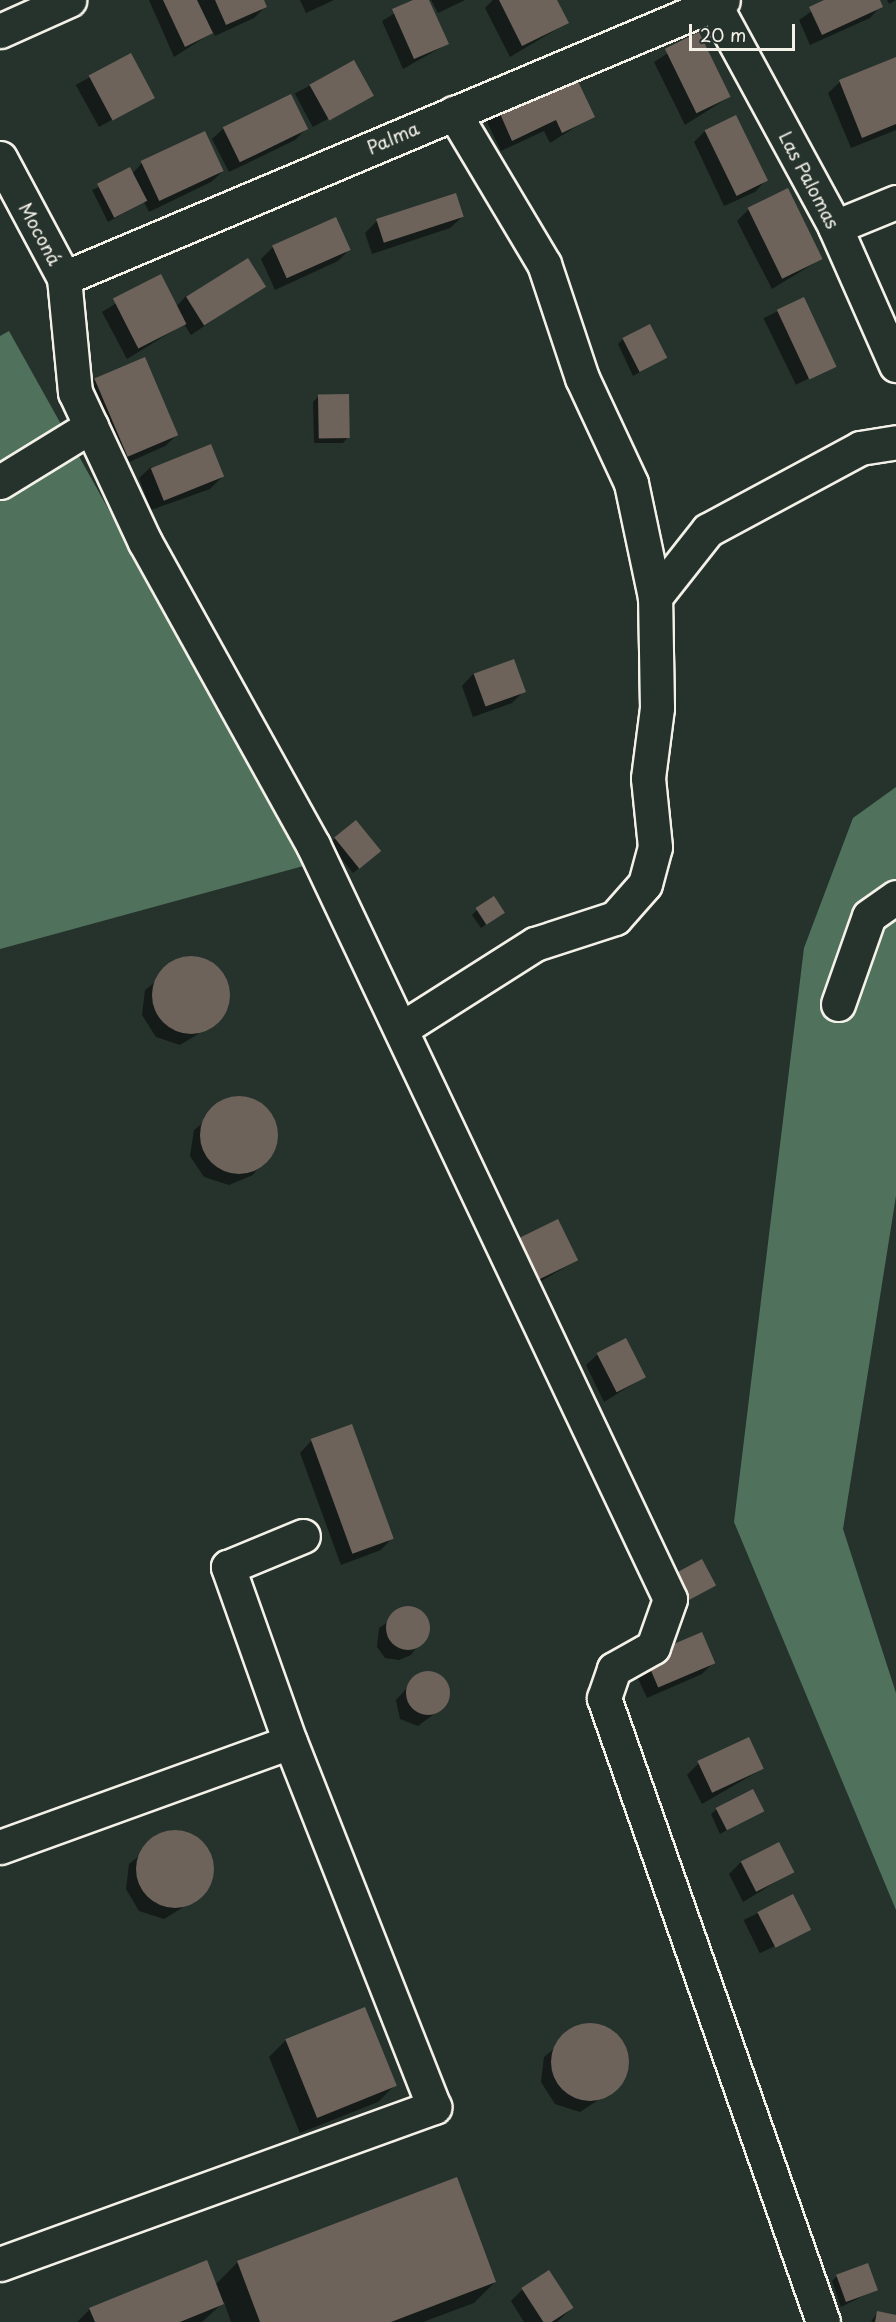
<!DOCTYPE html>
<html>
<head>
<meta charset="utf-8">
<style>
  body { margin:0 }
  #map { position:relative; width:896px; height:2322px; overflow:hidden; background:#26332d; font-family:"Playpen Sans",sans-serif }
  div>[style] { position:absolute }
  .green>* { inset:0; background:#50725c }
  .shadow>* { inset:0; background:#0007; transform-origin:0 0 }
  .building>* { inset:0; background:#6e635b; transform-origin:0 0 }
  .round { border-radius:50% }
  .roads { filter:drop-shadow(2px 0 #f4f1e8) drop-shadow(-2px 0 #f4f1e8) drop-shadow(0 2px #f4f1e8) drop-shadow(0 -2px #f4f1e8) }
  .minor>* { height:33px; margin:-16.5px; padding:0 16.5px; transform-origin:16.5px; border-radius:16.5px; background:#26332d }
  span { translate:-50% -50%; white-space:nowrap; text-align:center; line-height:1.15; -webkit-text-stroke:6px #26332d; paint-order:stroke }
  .street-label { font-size:18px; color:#f4f1e8 }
  .scale { position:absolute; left:689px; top:24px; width:106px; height:27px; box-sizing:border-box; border:3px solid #f4f1e8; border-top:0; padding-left:8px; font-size:18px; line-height:21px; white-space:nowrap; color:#f4f1e8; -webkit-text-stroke:4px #26332d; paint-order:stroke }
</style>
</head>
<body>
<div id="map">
  <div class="green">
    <div style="clip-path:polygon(9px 331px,307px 865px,0 949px,0 336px)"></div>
    <div style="clip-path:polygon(896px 787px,896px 1196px,843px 1529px,896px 1693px,896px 1910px,734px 1522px,804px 948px,853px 818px)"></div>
  </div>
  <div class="shadow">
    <div style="clip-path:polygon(149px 0,262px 0,265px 7px,254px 18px,215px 36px,213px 32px,174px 57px)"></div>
    <div style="clip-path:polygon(300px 0,334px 0,306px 13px)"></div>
    <div style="clip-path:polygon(416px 0,428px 0,447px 44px,403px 69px,382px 21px)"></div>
    <div style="clip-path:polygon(431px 0,465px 0,438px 13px)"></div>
    <div style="clip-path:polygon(493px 0,555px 0,567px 23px,510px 57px,485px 8px)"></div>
    <div style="clip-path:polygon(828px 0,878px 0,881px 6px,870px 18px,810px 45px,799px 20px)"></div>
    <div style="clip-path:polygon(887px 0,896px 0,889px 4px)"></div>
    <div style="clip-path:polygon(698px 34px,729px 97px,685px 125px,654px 62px)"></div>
    <div style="left:130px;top:55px;width:48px;height:62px;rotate:61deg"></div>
    <div style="clip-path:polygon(896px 59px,896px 130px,851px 148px,828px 93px,840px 82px)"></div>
    <div style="left:354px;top:62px;width:38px;height:67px;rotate:62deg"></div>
    <div style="clip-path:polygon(498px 111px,593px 116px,550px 143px,544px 131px,501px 151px,487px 122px)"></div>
    <div style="clip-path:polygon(224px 128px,306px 129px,295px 140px,229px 172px,212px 139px)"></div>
    <div style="clip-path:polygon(705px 131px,766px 180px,755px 192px,724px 206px,694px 142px)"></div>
    <div style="clip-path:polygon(142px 163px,223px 171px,211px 182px,149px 212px,144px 202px,108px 222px,92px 190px,132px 174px)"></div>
    <div style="clip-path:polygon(749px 209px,821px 259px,772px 289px,737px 221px)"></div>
    <div style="clip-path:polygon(462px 217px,450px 228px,372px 254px,365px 233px,377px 221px)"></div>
    <div style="clip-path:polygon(335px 219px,349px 250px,338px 261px,275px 290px,261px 259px,272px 248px)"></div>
    <div style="clip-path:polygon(160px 276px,176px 307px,186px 296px,264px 286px,191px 335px,184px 324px,127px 359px,102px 312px)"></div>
    <div style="left:803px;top:299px;width:74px;height:44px;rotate:64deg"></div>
    <div style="clip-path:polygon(623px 339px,665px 358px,633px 376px,618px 344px)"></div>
    <div style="clip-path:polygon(95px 380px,177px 435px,165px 446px,116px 468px,83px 391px)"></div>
    <div style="clip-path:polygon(319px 396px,348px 437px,343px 443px,314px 443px,313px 402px)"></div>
    <div style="clip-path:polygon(151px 467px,222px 477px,210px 489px,151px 510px,139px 478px)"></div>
    <div style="clip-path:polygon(473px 674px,524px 691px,512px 703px,473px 717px,462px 686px)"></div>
    <div style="clip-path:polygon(335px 838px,373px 857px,353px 873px,330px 844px)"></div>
    <div style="clip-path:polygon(477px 910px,503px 913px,481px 928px,472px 915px)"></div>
    <div style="clip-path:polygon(186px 958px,208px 961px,228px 989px,216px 1023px,180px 1045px,156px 1037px,142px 1015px,145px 990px)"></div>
    <div style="clip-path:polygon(234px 1098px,257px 1101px,277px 1129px,277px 1141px,253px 1175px,229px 1185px,204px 1177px,190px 1156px,194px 1130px)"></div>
    <div style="clip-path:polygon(558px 1221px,577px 1260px,521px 1293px)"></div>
    <div style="clip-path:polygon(598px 1354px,644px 1377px,604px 1402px,586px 1365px)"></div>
    <div style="clip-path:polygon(311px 1441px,392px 1538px,381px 1550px,341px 1565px,300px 1453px)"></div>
    <div style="clip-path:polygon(666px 1582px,714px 1584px,678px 1606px)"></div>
    <div style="clip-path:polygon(410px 1607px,422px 1612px,429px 1630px,411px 1655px,399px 1660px,385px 1658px,377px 1647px,379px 1628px)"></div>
    <div style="clip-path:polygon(646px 1658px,713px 1663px,702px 1674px,647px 1698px,634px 1670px)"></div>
    <div style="clip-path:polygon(430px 1673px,442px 1678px,449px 1696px,442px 1708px,418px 1726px,400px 1719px,396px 1700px,417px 1677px)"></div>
    <div style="clip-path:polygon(699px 1763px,762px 1769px,702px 1804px,687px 1775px)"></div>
    <div style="clip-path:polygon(717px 1809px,762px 1811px,720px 1834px,711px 1814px)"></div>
    <div style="clip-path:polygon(169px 1832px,192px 1835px,212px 1863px,200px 1897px,164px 1919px,139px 1911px,126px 1889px,129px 1864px)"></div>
    <div style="clip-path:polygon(741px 1862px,792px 1872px,743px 1902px,729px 1874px)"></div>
    <div style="left:793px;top:1896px;width:37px;height:55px;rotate:64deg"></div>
    <div style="clip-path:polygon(585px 2024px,608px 2028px,628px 2056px,615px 2089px,580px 2112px,555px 2104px,541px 2082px,544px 2057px)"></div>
    <div style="clip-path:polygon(286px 2040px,395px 2085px,378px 2102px,300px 2133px,269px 2057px)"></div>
    <div style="clip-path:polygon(238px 2262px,495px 2282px,474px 2303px,423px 2322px,231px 2322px,224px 2302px,202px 2322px,77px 2322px,90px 2309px,215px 2285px)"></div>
    <div style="clip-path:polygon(837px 2276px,877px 2289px,841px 2307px,832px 2281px)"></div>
    <div style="clip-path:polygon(522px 2290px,572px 2308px,557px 2322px,524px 2322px,511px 2301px)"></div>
    <div style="clip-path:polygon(877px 2313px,896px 2317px,896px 2322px,871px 2322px)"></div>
  </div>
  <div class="building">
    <div style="clip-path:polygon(163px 0,197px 0,213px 33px,185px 47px)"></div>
    <div style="clip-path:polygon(215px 0,264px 0,267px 7px,226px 25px)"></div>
    <div style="clip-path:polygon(413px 0,429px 0,449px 44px,414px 59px,392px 9px)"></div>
    <div style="clip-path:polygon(499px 0,557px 0,569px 23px,522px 46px)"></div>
    <div style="clip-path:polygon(824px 0,880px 0,883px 7px,822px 35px,809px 7px)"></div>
    <div style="left:699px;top:32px;width:72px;height:38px;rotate:64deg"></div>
    <div style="left:131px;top:53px;width:51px;height:48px;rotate:62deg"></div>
    <div style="clip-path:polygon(896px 57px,896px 124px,862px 138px,839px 80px)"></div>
    <div style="left:354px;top:60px;width:41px;height:51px;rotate:61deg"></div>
    <div style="clip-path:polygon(574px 73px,595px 117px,562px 133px,556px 120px,512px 141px,498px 109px)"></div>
    <div style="left:291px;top:94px;width:39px;height:76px;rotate:64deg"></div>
    <div style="left:736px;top:115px;width:73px;height:35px;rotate:64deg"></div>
    <div style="left:205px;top:131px;width:44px;height:71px;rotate:65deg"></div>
    <div style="left:130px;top:167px;width:38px;height:37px;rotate:63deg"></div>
    <div style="left:788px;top:188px;width:79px;height:45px;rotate:64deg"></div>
    <div style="left:456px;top:193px;width:25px;height:84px;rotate:72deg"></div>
    <div style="left:336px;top:217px;width:36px;height:70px;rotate:66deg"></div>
    <div style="left:248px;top:258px;width:34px;height:73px;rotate:58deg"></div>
    <div style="left:161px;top:274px;width:56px;height:54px;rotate:63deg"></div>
    <div style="left:804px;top:297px;width:77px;height:30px;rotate:65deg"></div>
    <div style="left:650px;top:324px;width:38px;height:31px;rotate:63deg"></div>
    <div style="left:145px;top:357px;width:85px;height:55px;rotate:67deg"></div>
    <div style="left:349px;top:394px;width:44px;height:31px;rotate:89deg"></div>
    <div style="left:211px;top:444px;width:35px;height:65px;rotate:68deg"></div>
    <div style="left:514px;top:659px;width:35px;height:43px;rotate:70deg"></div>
    <div style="left:356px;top:820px;width:40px;height:28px;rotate:51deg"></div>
    <div style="left:494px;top:896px;width:20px;height:22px;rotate:57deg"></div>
    <div class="round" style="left:152px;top:956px;width:78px;height:78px"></div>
    <div class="round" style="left:200px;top:1096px;width:78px;height:78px"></div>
    <div style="left:558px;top:1219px;width:46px;height:50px;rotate:64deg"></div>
    <div style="left:626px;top:1338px;width:44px;height:33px;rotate:63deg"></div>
    <div style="left:352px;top:1424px;width:122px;height:44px;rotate:70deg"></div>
    <div style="left:702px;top:1559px;width:30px;height:36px;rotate:62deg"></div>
    <div class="round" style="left:386px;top:1606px;width:44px;height:44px"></div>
    <div style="left:702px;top:1632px;width:34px;height:62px;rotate:67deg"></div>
    <div class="round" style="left:406px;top:1671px;width:44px;height:44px"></div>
    <div style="left:749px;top:1737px;width:35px;height:57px;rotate:65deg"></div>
    <div style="left:753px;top:1789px;width:25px;height:42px;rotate:63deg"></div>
    <div class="round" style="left:136px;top:1830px;width:78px;height:78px"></div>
    <div style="left:779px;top:1842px;width:34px;height:43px;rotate:63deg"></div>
    <div style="left:793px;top:1894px;width:40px;height:40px;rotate:63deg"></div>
    <div style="left:365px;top:2007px;width:85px;height:86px;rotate:68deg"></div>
    <div class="round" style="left:551px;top:2023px;width:78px;height:78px"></div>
    <div style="clip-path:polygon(457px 2177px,496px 2282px,391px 2322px,260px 2322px,237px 2261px)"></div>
    <div style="clip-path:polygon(207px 2260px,224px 2304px,180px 2322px,95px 2322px,89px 2308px)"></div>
    <div style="left:868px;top:2263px;width:29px;height:34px;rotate:70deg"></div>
    <div style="left:549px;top:2270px;width:45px;height:33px;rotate:57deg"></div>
    <div style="clip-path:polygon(877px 2311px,896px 2315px,896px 2322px,875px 2322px)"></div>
  </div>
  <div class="roads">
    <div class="minor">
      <div style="left:712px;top:0;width:258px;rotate:61.5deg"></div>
      <div style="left:835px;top:227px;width:151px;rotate:66.2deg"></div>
      <div style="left:0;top:31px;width:76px;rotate:-24.2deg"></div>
      <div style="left:0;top:158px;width:136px;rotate:61.9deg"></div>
      <div style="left:64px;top:278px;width:115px;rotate:84.5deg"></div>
      <div style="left:75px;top:392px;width:166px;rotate:65deg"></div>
      <div style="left:145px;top:542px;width:346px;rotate:61deg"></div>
      <div style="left:313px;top:845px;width:834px;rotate:64.66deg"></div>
      <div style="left:670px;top:1599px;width:51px;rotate:109.5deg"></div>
      <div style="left:653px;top:1647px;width:45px;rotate:150.6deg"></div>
      <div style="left:614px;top:1669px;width:31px;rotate:109deg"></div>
      <div style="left:604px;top:1698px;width:661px;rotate:70.66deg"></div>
      <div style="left:835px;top:227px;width:66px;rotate:-22.3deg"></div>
      <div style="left:64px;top:278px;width:715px;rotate:-22.87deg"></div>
      <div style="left:0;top:482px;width:107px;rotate:-31.6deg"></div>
      <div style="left:655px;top:597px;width:85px;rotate:-51.7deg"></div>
      <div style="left:708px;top:530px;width:173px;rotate:-28.3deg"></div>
      <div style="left:860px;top:448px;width:36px;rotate:-9deg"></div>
      <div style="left:838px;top:1004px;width:93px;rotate:-70.6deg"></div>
      <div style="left:869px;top:916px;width:33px;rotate:-35deg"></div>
      <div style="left:401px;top:1029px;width:159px;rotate:-32.4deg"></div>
      <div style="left:535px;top:944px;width:84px;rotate:-18deg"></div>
      <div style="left:615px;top:918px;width:45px;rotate:-48.6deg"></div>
      <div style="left:645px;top:884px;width:38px;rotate:-75deg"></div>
      <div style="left:655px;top:847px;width:69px;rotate:-95.8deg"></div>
      <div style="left:648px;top:778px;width:71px;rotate:-82.7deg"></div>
      <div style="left:657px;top:708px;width:111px;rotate:-91deg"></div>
      <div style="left:655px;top:597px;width:116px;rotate:-101.9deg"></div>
      <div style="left:631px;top:483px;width:116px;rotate:-115deg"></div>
      <div style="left:582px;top:378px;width:120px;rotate:-108.4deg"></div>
      <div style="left:544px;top:264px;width:176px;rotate:-120.8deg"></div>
      <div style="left:0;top:1847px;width:308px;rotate:-19.9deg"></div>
      <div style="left:0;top:2264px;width:462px;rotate:-19.9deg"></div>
      <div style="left:434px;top:2107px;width:392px;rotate:-111.5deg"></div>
      <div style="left:290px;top:1742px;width:186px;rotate:-109.5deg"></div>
      <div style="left:228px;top:1567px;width:81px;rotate:-22.5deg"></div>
    </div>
  </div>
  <div class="street-label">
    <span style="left:393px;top:138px;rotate:-23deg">Palma</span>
    <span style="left:809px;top:180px;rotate:62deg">Las Palomas</span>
    <span style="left:40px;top:234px;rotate:62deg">Moconá</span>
  </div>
  <div class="scale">20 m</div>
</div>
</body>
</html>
